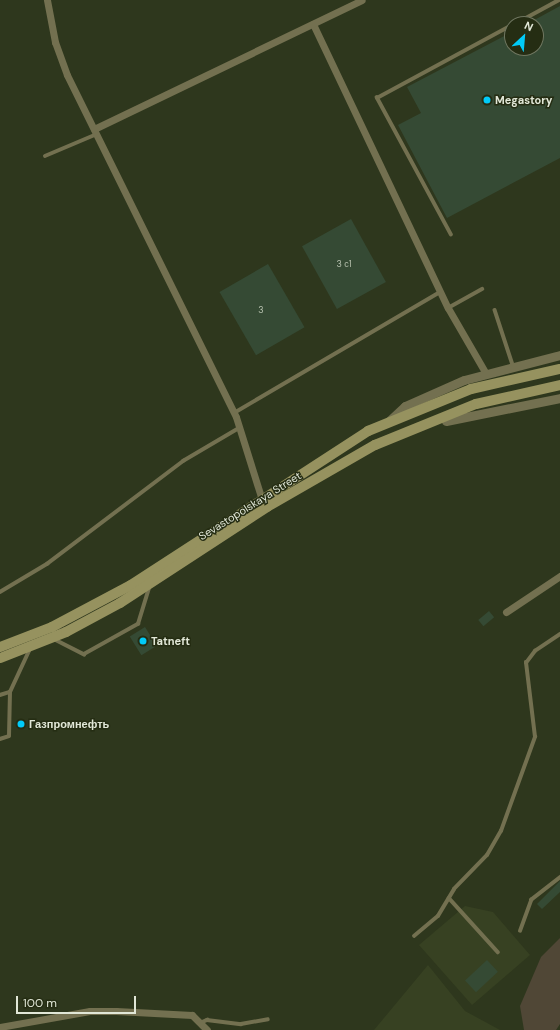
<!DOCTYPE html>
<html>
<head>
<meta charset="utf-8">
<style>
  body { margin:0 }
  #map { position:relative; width:560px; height:1030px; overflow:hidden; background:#2e371d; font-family:"DM Sans",sans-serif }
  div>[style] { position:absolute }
  .built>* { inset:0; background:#374122 }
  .green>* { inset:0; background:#504736 }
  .building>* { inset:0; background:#354a34; transform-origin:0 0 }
  .service>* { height:3.5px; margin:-1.75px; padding:0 1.75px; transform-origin:1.75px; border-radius:1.75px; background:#737050 }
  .minor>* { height:7px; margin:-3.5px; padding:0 3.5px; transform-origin:3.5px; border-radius:3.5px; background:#737050 }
  .tertiary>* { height:9px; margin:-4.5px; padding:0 4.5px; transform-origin:4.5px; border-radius:4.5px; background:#737050 }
  .secondary>* { height:10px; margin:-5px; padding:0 5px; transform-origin:5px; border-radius:5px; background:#96925f }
  .dots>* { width:11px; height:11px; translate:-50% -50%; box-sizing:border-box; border:2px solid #252d13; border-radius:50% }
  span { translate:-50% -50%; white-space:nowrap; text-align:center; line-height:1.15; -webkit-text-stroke:3px #252d13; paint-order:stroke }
  .number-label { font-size:9px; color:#b6c0ae }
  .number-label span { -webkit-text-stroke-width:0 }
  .poi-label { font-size:11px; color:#e1e7d7; font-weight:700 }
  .left { translate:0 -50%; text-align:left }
  .street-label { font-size:11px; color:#e1e7d7 }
  .north { position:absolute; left:504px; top:16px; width:40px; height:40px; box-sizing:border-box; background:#252d13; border:1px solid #707761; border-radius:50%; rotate:26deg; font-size:11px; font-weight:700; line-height:16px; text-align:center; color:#e1e7d7 }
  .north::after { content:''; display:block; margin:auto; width:14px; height:18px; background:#01cbf9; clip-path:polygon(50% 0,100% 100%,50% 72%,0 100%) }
  .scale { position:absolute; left:16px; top:996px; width:120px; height:18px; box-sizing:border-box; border:2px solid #e1e7d7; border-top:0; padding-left:5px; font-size:12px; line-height:14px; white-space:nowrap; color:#e1e7d7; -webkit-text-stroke:3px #252d13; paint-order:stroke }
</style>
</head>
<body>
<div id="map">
  <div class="built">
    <div style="clip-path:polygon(465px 906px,493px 912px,530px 955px,472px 1005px,419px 945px)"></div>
    <div style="clip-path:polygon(428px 965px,465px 1011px,500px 1030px,374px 1030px)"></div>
  </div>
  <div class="green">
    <div style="clip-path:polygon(560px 938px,560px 1024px,556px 1030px,524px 1030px,520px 1006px,541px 957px)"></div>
  </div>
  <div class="building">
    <div style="clip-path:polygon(560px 6px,560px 158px,447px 218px,398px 125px,421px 113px,407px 87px,512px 32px,512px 48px,536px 48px,536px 24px,527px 24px)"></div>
    <div style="left:351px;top:219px;width:72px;height:56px;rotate:61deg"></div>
    <div style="left:268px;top:264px;width:73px;height:56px;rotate:60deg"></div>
    <div style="left:489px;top:611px;width:8px;height:14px;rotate:50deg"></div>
    <div style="left:145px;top:627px;width:22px;height:18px;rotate:58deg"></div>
    <div style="clip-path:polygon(560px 881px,560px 892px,542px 909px,537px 904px)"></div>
    <div style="left:487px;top:960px;width:16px;height:30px;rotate:47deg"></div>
  </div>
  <div class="service">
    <div style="left:515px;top:24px;width:50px;rotate:-28.6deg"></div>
    <div style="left:45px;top:156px;width:56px;rotate:-22.9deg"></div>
    <div style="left:451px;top:235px;width:156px;rotate:-118.4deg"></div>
    <div style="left:377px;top:98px;width:153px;rotate:-28.4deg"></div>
    <div style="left:448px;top:308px;width:39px;rotate:-29deg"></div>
    <div style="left:495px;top:310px;width:58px;rotate:71.9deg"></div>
    <div style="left:234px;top:413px;width:239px;rotate:-30.4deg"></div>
    <div style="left:0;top:592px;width:55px;rotate:-30.8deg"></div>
    <div style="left:47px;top:564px;width:171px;rotate:-37.1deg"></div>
    <div style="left:183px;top:461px;width:65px;rotate:-30.5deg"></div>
    <div style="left:54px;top:639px;width:34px;rotate:27deg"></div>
    <div style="left:84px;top:654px;width:62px;rotate:-29.1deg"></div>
    <div style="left:138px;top:624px;width:39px;rotate:-73deg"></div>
    <div style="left:0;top:695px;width:10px;rotate:-17deg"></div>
    <div style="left:0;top:739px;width:9px;rotate:-18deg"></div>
    <div style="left:9px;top:736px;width:44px;rotate:-88.7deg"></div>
    <div style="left:10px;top:692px;width:47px;rotate:-65.1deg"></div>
    <div style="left:449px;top:898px;width:73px;rotate:47.8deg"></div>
    <div style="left:520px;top:931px;width:33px;rotate:-70deg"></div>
    <div style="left:531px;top:900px;width:37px;rotate:-38deg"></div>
    <div style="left:414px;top:936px;width:31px;rotate:-40deg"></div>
    <div style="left:438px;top:916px;width:31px;rotate:-59deg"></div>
    <div style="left:454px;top:889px;width:47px;rotate:-45.9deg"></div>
    <div style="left:487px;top:855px;width:28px;rotate:-60deg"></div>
    <div style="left:501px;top:831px;width:100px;rotate:-70.1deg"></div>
    <div style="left:535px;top:737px;width:75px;rotate:-96.9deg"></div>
    <div style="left:526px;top:663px;width:15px;rotate:-53deg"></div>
    <div style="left:535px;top:651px;width:30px;rotate:-34deg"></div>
    <div style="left:200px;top:1023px;width:8px;rotate:-23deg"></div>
    <div style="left:207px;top:1020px;width:34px;rotate:7deg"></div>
    <div style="left:241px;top:1024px;width:27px;rotate:-10deg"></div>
  </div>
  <div class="minor">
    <div style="left:47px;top:0;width:43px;rotate:79.2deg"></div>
    <div style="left:55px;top:42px;width:35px;rotate:70deg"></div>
    <div style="left:67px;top:75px;width:381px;rotate:63.7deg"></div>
    <div style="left:236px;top:417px;width:87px;rotate:72.6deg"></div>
    <div style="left:313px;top:24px;width:314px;rotate:64.6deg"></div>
    <div style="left:448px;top:308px;width:74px;rotate:60deg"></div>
    <div style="left:94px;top:129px;width:297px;rotate:-25.7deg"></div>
    <div style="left:506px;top:612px;width:65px;rotate:-33.7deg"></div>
    <div style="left:0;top:1027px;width:91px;rotate:-10.1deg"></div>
    <div style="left:90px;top:1011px;width:26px"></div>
    <div style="left:116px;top:1011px;width:76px;rotate:3deg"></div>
    <div style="left:192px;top:1015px;width:21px;rotate:45deg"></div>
  </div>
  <div class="tertiary">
    <div style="left:389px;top:421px;width:22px;rotate:-43deg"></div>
    <div style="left:405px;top:406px;width:64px;rotate:-23.8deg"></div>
    <div style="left:464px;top:380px;width:99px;rotate:-14.6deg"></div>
    <div style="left:446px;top:421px;width:116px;rotate:-11.4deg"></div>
  </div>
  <div class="secondary">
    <div style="left:0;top:647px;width:56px;rotate:-21deg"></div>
    <div style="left:52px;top:627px;width:89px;rotate:-28deg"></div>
    <div style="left:131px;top:585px;width:283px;rotate:-33deg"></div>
    <div style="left:368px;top:431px;width:111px;rotate:-22.2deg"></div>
    <div style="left:471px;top:389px;width:91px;rotate:-12.7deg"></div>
    <div style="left:0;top:658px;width:71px;rotate:-21.5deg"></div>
    <div style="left:66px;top:632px;width:61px;rotate:-28.2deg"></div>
    <div style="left:120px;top:603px;width:176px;rotate:-33.1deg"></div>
    <div style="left:267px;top:507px;width:125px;rotate:-29.9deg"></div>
    <div style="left:375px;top:445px;width:109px;rotate:-22.1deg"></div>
    <div style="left:476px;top:404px;width:86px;rotate:-12.7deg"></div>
  </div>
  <div class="dots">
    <div style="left:487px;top:100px;background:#01cbf9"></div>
    <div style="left:143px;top:641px;background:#01cbf9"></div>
    <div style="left:21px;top:724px;background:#01cbf9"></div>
  </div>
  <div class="number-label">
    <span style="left:344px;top:264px">3 с1</span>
    <span style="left:261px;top:310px">3</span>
  </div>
  <div class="poi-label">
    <span class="left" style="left:495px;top:100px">Megastory</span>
    <span class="left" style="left:151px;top:641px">Tatneft</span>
    <span class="left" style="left:29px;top:724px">Газпромнефть</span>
  </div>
  <div class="street-label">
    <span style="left:250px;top:506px;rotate:-32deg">Sevastopolskaya Street</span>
  </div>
  <div class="north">N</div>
  <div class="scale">100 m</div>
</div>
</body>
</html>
